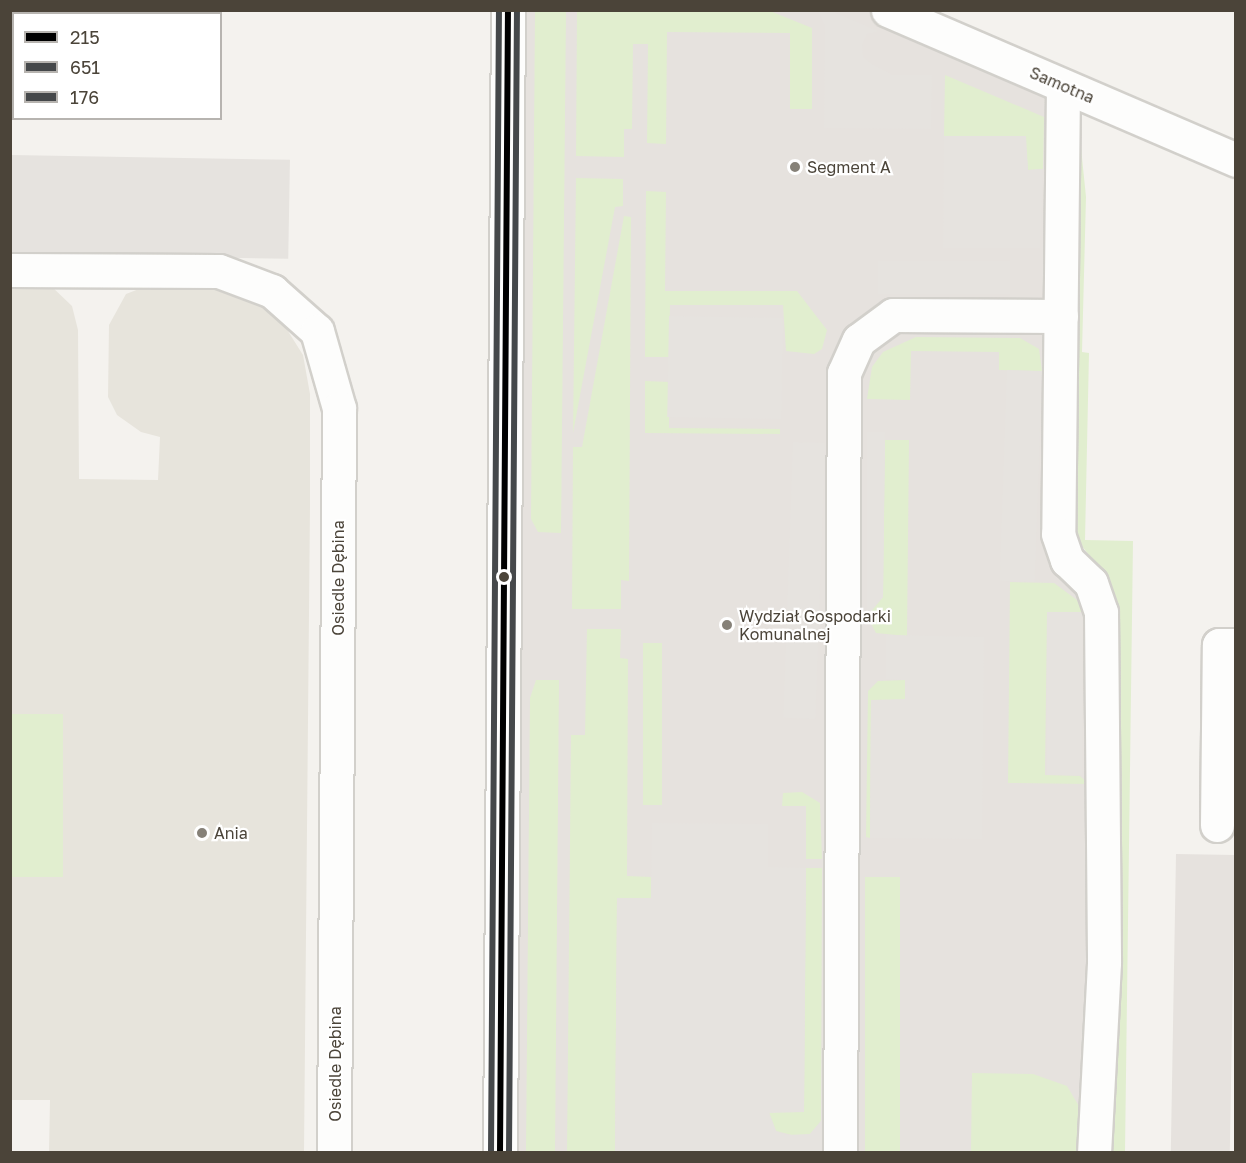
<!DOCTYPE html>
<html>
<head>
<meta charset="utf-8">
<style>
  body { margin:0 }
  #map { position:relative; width:1246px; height:1163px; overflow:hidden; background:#f4f2ee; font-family:"Golos Text",sans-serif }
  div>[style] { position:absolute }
  .residential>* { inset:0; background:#e7e4dc }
  .industrial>* { inset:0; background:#e6e2de; transform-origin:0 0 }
  .green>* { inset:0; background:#e1eecf; transform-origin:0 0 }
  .parking>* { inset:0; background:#e6e3df; transform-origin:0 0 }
  .roads { filter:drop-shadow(2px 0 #d2d0cb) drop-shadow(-2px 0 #d2d0cb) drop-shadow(0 2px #d2d0cb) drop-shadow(0 -2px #d2d0cb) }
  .minor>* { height:33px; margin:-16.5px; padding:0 16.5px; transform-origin:16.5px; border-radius:16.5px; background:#fdfdfc }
  .bus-1>* { height:6px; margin:-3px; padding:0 3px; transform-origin:3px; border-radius:3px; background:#000 }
  .bus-2>* { height:6px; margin:-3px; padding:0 3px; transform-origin:3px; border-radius:3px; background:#45484a }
  .bus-3>* { height:6px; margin:-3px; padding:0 3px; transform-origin:3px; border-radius:3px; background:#45484a }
  .dots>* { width:16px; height:16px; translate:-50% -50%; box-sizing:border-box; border:3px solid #fff; border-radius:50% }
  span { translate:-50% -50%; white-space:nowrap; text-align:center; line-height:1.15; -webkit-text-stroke:4.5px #fff; paint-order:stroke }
  .street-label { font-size:16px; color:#4b4439 }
  .poi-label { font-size:16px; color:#4b4439 }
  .left { translate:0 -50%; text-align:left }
  .frame { position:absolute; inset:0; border:12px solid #4b4439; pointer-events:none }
  .legend { position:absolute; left:12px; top:12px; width:210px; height:108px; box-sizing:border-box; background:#fff; border:2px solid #b7b4b0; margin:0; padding:8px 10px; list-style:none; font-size:18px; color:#4b4439 }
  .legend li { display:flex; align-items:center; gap:12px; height:30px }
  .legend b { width:30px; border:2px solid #b7b4b0 }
</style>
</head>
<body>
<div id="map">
  <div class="residential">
    <div style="clip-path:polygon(11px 282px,50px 285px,72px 306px,78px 330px,79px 479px,158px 480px,160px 437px,141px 432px,117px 415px,108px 397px,109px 325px,126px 294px,152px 284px,218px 288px,264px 308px,286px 328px,303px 355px,310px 394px,310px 506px,304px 1152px,49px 1152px,50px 1100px,11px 1100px)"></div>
  </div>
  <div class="industrial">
    <div style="clip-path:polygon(508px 11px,888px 11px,1063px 86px,1058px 534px,1091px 583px,1094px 1152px,500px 1152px)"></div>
    <div style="left:1176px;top:854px;width:59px;height:298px;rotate:1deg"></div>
  </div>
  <div class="green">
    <div style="clip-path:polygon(535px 11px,566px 11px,561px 533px,538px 532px,531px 519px)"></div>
    <div style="clip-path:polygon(577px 11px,770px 11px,812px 28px,812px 109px,790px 109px,790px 33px,667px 32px,666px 144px,647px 143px,648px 44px,633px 44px,632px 129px,624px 129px,624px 157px,576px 156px)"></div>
    <div style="clip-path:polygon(945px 75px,1044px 117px,1043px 169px,1028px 170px,1025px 136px,944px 136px)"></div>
    <div style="clip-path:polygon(1080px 138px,1086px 197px,1082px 352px,1089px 353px,1085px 540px,1133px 541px,1125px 1152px,1112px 1152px,1120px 613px,1109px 580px,1077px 540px)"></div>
    <div style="clip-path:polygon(576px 178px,623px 179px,623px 206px,615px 207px,573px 433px)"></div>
    <div style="clip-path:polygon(646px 191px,666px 192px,665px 291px,797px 291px,827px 330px,822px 349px,814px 354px,786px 351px,783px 305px,670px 305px,669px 357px,645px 357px)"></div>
    <div style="clip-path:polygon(624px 216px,631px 217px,629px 581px,621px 580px,621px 609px,572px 609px,573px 447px,582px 447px)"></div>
    <div style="clip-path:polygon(916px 337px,1020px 338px,1039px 349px,1042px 371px,999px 370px,999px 352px,911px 351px,910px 400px,867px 399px,872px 367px,883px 352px)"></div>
    <div style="clip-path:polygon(645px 381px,669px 382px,669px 428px,780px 429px,780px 434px,645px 433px)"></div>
    <div style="clip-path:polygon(885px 440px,909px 440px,907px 636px,876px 633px,867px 616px,883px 597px)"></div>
    <div style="clip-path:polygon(1010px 582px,1054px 583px,1077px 600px,1082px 612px,1047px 612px,1045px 775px,1080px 776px,1089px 784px,1008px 783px)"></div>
    <div style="clip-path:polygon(587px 629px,621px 629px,620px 658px,628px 659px,627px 876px,651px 877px,651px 898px,617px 898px,615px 1152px,567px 1152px,571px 735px,585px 735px)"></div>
    <div style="left:643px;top:643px;width:19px;height:162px"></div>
    <div style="clip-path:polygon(536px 680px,559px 680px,555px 1152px,526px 1152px,530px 698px)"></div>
    <div style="clip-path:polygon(905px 680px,905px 700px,871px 700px,870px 838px,866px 837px,868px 691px,878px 681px)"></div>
    <div style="left:10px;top:714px;width:53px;height:163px"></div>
    <div style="clip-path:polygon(802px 792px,820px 803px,822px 859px,806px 859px,806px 806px,782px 806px,783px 793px)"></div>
    <div style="clip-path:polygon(806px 868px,822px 868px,821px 1121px,810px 1134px,800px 1137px,776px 1131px,769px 1112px,804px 1112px)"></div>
    <div style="left:865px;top:877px;width:35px;height:275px"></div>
    <div style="clip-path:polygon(972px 1073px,1033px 1074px,1067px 1086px,1083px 1113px,1083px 1152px,971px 1152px)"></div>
  </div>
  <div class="parking">
    <div style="clip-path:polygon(818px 11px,831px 11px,878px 31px,867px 34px,862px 45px,863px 57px,872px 64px,892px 75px,932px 75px,931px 129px,824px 128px,825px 26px)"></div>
    <div style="clip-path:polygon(944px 136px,1026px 136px,1028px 170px,1043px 169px,1040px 248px,943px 248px)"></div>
    <div style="left:11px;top:155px;width:279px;height:99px;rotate:1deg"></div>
    <div style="left:878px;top:261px;width:132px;height:33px"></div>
    <div style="left:669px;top:316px;width:114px;height:101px;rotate:1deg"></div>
    <div style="left:1007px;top:370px;width:35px;height:211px;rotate:2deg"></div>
    <div style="clip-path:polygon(867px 432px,885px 432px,883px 597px,867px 616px)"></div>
    <div style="left:793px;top:442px;width:32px;height:276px;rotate:2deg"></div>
    <div style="left:1047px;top:612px;width:35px;height:163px"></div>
    <div style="clip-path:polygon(886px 635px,984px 637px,982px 839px,870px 838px,871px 700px,905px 699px,905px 680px,886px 679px)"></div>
    <div style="clip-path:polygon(652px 823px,768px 824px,768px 867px,806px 868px,804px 1112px,769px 1113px,776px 1131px,786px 1135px,810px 1134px,821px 1121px,821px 1152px,615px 1152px,617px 898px,651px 898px)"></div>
  </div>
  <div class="roads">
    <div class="minor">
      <div style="left:888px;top:10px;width:379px;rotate:23.3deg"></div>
      <div style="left:1063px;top:86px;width:448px;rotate:90.6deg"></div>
      <div style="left:1058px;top:534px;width:28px;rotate:71deg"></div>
      <div style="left:1067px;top:560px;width:33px;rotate:44deg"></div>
      <div style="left:1091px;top:583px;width:31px;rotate:71deg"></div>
      <div style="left:1101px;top:612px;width:351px;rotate:89.5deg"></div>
      <div style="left:1104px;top:963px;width:189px;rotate:93deg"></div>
      <div style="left:10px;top:270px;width:209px;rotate:0.3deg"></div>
      <div style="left:219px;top:271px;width:57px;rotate:20.7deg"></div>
      <div style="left:272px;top:291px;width:60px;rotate:41.6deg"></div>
      <div style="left:317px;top:331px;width:80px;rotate:74.1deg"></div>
      <div style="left:339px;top:408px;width:744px;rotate:90.39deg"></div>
      <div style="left:1217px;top:825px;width:180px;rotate:-89.4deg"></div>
      <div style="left:1219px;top:645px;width:17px"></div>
      <div style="left:500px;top:1152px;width:1142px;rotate:-89.6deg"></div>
      <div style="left:840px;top:1152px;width:779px;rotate:-89.71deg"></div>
      <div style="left:844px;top:373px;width:36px;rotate:-66deg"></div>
      <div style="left:859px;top:340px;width:42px;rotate:-36.3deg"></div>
      <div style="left:893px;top:315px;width:168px;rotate:0.3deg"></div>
    </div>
  </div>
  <div class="bus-1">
    <div style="left:500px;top:1152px;width:1142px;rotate:-89.6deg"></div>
  </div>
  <div class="bus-2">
    <div style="left:509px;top:1152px;width:1142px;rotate:-89.6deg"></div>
  </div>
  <div class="bus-3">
    <div style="left:491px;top:1152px;width:1142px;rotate:-89.6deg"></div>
  </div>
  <div class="dots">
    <div style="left:795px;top:167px;background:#868178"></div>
    <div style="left:504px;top:577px;background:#4b4439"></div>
    <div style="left:727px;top:625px;background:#868178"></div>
    <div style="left:202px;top:833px;background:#868178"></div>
  </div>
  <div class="street-label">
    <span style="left:1062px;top:85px;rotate:23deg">Samotna</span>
    <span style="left:338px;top:578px;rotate:-90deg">Osiedle Dębina</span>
    <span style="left:335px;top:1064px;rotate:-90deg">Osiedle Dębina</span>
  </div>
  <div class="poi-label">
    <span class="left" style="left:807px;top:167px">Segment A</span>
    <span class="left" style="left:739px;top:625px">Wydział Gospodarki<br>Komunalnej</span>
    <span class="left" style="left:214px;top:833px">Ania</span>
  </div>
  <div class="frame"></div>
  <ul class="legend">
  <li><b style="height:8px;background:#000"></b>215</li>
  <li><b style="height:8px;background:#45484a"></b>651</li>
  <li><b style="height:8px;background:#45484a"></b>176</li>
  </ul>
</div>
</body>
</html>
